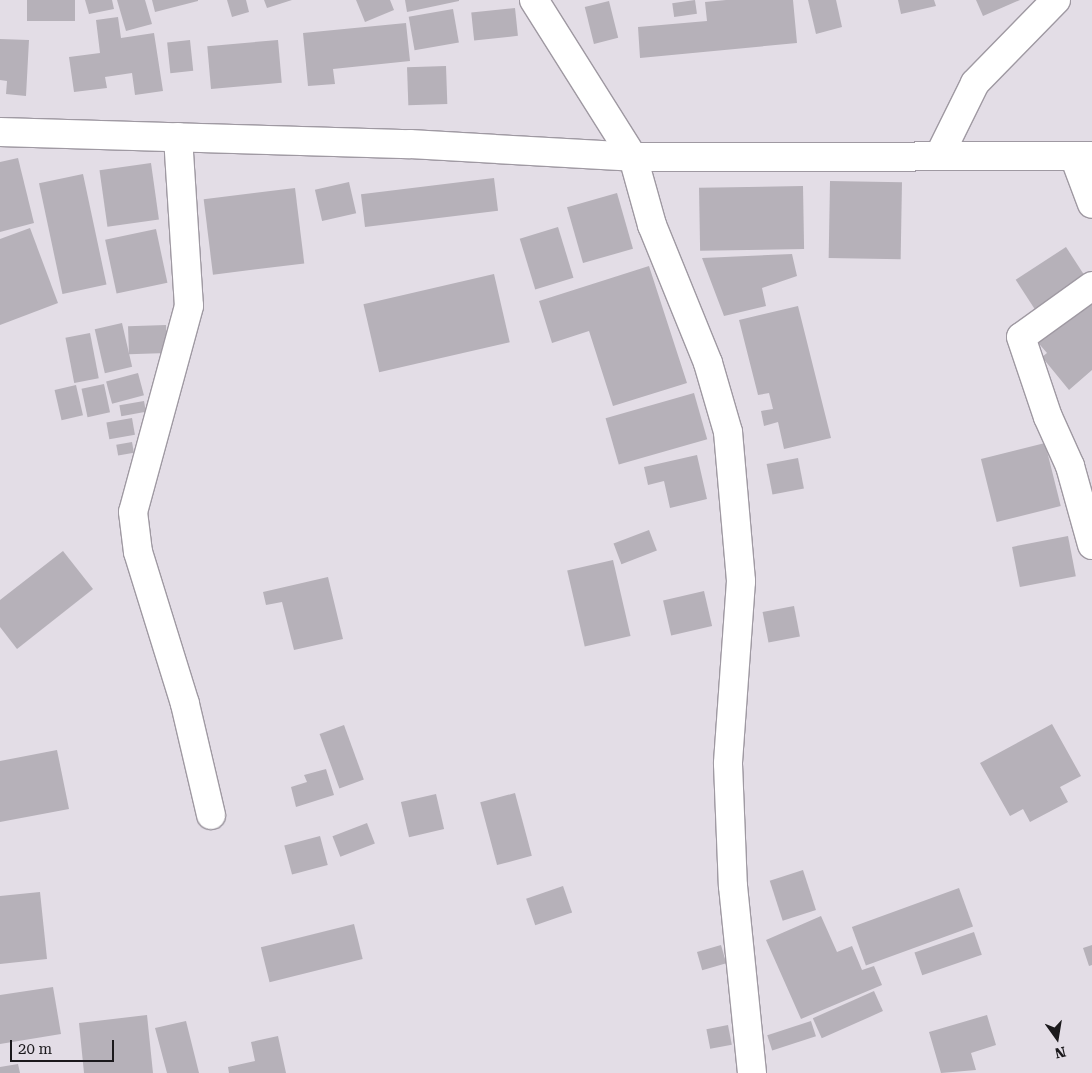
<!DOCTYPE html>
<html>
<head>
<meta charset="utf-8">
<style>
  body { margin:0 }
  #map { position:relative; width:1092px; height:1073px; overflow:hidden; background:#e3dde6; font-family:"Roboto Serif",serif }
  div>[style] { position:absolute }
  .building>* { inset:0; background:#b6b1b9; transform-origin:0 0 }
  .roads { filter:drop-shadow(1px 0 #9f99a2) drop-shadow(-1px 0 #9f99a2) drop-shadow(0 1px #9f99a2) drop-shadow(0 -1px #9f99a2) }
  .street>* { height:28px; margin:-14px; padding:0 14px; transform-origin:14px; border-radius:14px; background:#fff }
  .secondary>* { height:28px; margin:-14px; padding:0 14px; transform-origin:14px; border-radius:14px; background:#fff }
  span { translate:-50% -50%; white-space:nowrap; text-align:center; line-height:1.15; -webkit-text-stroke:4px #e3dde6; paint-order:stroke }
  .north { position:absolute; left:1032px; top:1013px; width:50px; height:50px; -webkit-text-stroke:4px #e3dde6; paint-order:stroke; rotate:167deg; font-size:14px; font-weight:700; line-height:20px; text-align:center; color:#1b191c }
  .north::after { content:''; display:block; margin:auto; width:18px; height:22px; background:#1b191c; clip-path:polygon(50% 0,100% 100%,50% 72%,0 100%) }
  .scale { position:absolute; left:10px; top:1040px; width:104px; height:22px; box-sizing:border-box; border:2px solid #1b191c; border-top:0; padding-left:6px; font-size:15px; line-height:18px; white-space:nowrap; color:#1b191c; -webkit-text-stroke:4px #e3dde6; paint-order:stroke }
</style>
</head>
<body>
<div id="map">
  <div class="building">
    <div style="left:27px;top:0;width:48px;height:21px"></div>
    <div style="clip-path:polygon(85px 0,112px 0,114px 9px,89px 14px)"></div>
    <div style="clip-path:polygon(117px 0,145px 0,152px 24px,126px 31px)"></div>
    <div style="clip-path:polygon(152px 0,198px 0,198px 1px,155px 12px)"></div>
    <div style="clip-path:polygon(227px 0,246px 0,249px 12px,232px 17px)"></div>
    <div style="clip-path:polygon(264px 0,292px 0,267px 8px)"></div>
    <div style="clip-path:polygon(356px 0,390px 0,394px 10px,365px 22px)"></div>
    <div style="clip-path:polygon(405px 0,459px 0,459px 1px,407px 12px)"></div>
    <div style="left:695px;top:0;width:14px;height:23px;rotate:82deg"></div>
    <div style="clip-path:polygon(726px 0,793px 0,797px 43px,640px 58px,638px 27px,707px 21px,705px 2px)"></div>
    <div style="clip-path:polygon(808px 0,836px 0,842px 27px,816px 34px)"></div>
    <div style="clip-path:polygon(898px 0,934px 0,936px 6px,901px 14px)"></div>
    <div style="clip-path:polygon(976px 0,1020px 0,983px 16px)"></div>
    <div style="left:609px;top:1px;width:38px;height:25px;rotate:76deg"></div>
    <div style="left:515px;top:8px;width:28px;height:44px;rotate:84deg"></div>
    <div style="left:453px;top:9px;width:34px;height:45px;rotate:80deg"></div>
    <div style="clip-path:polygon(118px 17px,121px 38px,154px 33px,163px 91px,135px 95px,132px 73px,105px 77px,107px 88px,74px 92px,69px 57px,100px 53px,96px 20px)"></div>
    <div style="clip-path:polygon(406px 23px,410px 61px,333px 69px,335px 84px,308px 86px,303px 33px)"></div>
    <div style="clip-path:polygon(0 39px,29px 40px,26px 96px,6px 94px,7px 81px,0 80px)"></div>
    <div style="left:190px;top:40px;width:31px;height:23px;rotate:84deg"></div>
    <div style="left:278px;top:40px;width:43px;height:71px;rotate:85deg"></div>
    <div style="left:446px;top:66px;width:38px;height:39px;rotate:88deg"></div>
    <div style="clip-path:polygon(18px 158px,34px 223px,0 232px,0 162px)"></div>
    <div style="left:151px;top:163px;width:57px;height:52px;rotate:82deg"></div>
    <div style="left:83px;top:174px;width:113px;height:45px;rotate:78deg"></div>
    <div style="left:494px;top:178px;width:33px;height:134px;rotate:83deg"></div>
    <div style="left:830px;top:181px;width:72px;height:77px;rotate:1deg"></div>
    <div style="left:349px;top:182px;width:32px;height:35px;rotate:77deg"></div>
    <div style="left:803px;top:186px;width:63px;height:104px;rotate:89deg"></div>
    <div style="left:295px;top:188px;width:76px;height:92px;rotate:83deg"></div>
    <div style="left:617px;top:193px;width:58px;height:52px;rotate:74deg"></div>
    <div style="left:558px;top:227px;width:53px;height:40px;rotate:73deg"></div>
    <div style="clip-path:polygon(30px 228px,58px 303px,0 325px,0 239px)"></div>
    <div style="left:156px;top:229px;width:55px;height:52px;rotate:78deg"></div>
    <div style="left:1066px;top:247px;width:42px;height:60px;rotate:57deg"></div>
    <div style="clip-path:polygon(792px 254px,797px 276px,762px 288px,766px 306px,724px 316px,702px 258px)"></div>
    <div style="clip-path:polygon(649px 266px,687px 383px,613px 406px,589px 331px,552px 343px,539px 301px)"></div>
    <div style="left:494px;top:274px;width:70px;height:134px;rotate:77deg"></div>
    <div style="clip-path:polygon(1092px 290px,1092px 370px,1069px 390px,1042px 357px,1047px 353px,1034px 338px)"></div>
    <div style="clip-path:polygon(798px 306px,831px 438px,784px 449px,778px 422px,764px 426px,761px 411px,773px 409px,769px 393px,758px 395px,739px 320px)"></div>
    <div style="left:122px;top:323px;width:45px;height:28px;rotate:77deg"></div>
    <div style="left:166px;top:325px;width:28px;height:38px;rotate:88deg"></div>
    <div style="left:90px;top:333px;width:46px;height:25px;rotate:79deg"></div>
    <div style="left:138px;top:373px;width:23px;height:33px;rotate:75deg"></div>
    <div style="left:104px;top:384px;width:29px;height:23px;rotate:78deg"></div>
    <div style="left:76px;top:385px;width:31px;height:22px;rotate:77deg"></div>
    <div style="left:694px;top:393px;width:48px;height:92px;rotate:74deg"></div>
    <div style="left:144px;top:401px;width:11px;height:25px;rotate:80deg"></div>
    <div style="left:132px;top:418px;width:17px;height:26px;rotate:80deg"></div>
    <div style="left:132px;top:442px;width:11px;height:16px;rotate:80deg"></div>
    <div style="left:1045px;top:443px;width:65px;height:66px;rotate:76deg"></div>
    <div style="clip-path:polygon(697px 455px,707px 499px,670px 508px,664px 481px,648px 485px,644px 467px)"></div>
    <div style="left:798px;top:458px;width:31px;height:32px;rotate:79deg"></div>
    <div style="left:649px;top:530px;width:22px;height:38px;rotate:69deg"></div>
    <div style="left:1068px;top:536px;width:41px;height:57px;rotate:79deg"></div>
    <div style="clip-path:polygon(63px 551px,93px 589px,17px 649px,0 627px,0 600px)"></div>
    <div style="left:613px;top:560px;width:78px;height:47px;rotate:77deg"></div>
    <div style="clip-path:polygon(328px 577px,343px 639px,294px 650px,282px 602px,266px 605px,263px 592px)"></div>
    <div style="left:704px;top:591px;width:36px;height:42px;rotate:77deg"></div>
    <div style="left:794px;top:606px;width:31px;height:32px;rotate:79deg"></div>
    <div style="clip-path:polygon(1052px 724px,1081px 776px,1060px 787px,1068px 802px,1030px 822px,1023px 809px,1010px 816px,980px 763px)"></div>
    <div style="left:344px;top:725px;width:58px;height:26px;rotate:70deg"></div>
    <div style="clip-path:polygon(57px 750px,69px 809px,0 822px,0 761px)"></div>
    <div style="clip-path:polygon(326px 769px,334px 795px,296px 807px,291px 787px,307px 782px,304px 775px)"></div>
    <div style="left:515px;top:793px;width:65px;height:36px;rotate:75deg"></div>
    <div style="left:436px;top:794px;width:36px;height:36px;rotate:77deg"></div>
    <div style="left:367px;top:823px;width:22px;height:37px;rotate:69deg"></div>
    <div style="left:320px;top:836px;width:30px;height:37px;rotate:75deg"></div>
    <div style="left:803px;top:870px;width:42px;height:35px;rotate:72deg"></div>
    <div style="left:563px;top:886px;width:28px;height:39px;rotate:71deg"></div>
    <div style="left:959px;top:888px;width:41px;height:114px;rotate:70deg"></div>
    <div style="clip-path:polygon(40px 892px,47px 959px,0 964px,0 896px)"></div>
    <div style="clip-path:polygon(821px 916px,837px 952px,852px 946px,862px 970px,874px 966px,882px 985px,801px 1019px,766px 940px)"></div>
    <div style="left:354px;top:924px;width:36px;height:96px;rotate:76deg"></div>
    <div style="left:974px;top:932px;width:24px;height:63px;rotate:71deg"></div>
    <div style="left:721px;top:945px;width:19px;height:25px;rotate:74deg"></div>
    <div style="clip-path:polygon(1092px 945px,1092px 965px,1089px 966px,1083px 948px)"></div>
    <div style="clip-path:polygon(53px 987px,61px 1034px,0 1044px,0 995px)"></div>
    <div style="left:874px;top:991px;width:22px;height:67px;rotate:66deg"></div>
    <div style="clip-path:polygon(147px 1015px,153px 1073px,84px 1073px,79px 1023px)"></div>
    <div style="clip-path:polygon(987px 1015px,996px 1045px,971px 1053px,976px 1070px,941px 1073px,929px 1032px)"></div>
    <div style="clip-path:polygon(186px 1021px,199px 1073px,167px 1073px,155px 1028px)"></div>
    <div style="left:811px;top:1021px;width:16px;height:46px;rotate:72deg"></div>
    <div style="left:728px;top:1025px;width:20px;height:22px;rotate:79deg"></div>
    <div style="clip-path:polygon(278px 1036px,286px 1073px,229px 1073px,228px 1067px,255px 1061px,251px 1042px)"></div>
    <div style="clip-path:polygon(18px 1064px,20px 1073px,0 1073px,0 1067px)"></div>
  </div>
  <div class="roads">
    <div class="street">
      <div style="left:534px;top:0;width:186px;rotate:57.8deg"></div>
      <div style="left:633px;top:157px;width:71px;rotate:74.4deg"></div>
      <div style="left:652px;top:225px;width:149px;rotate:67.9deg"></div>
      <div style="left:708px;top:363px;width:72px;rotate:73.8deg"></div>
      <div style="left:728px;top:432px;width:150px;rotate:85deg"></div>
      <div style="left:741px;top:581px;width:183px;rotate:94.1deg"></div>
      <div style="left:728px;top:764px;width:122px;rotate:87.7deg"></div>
      <div style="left:733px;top:886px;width:188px;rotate:84.2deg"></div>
      <div style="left:178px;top:137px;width:169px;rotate:86.3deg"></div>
      <div style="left:189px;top:306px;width:213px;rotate:105.2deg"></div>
      <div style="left:133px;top:512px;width:40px;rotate:82.9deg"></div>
      <div style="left:138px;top:552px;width:159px;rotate:72.8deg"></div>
      <div style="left:185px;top:704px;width:114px;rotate:76.8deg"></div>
      <div style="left:939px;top:156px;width:81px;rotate:-63.7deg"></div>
      <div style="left:975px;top:83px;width:116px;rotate:-45.7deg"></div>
      <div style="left:1074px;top:156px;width:51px;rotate:69.4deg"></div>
      <div style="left:1092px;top:286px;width:87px;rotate:144.3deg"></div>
      <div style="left:1021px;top:337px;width:84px;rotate:71.4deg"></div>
      <div style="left:1048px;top:417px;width:54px;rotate:65.8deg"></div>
      <div style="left:1070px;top:466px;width:82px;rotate:74.4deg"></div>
    </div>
    <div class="secondary">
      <div style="left:0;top:132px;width:410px;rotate:1.7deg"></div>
      <div style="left:410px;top:144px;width:223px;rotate:3.3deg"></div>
      <div style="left:633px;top:157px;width:459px;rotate:-0.1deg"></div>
    </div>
  </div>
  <div class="north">N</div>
  <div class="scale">20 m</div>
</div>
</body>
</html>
